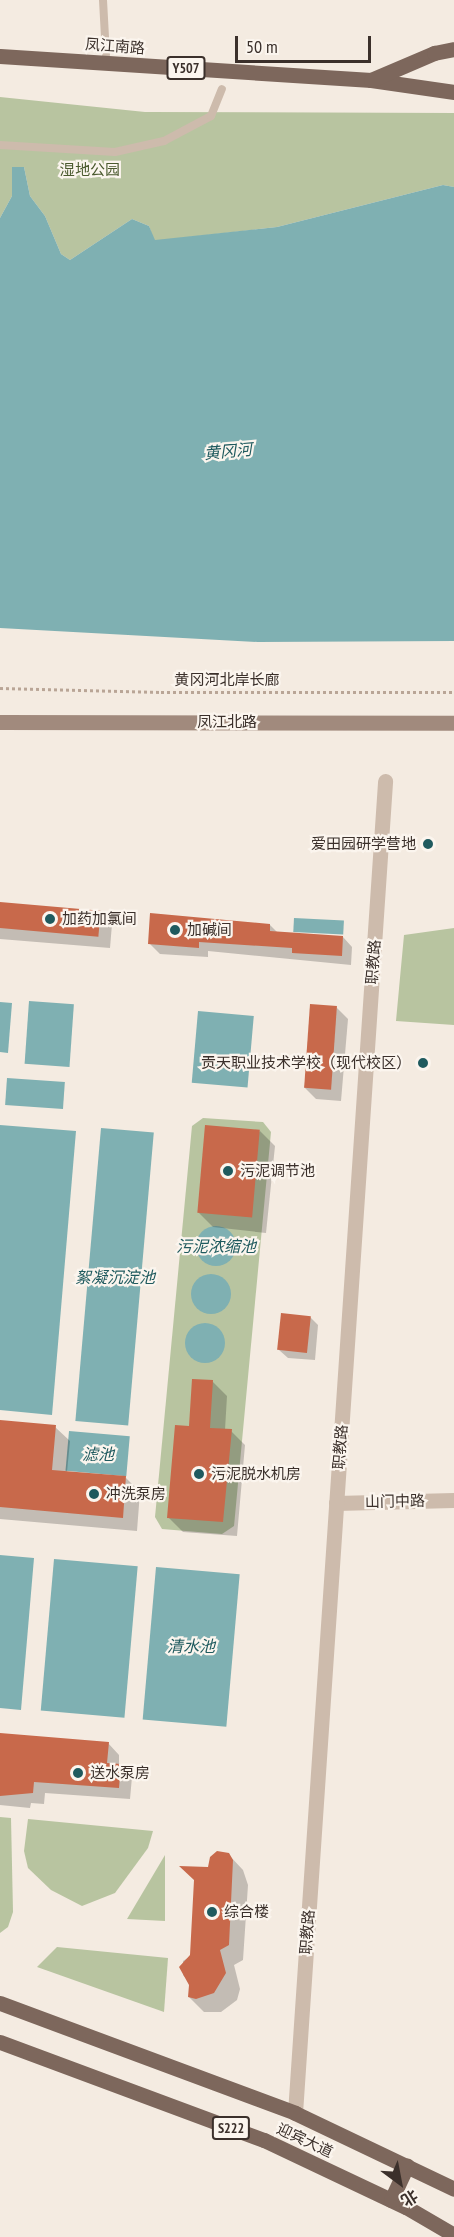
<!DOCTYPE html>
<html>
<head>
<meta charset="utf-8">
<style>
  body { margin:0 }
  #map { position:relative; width:454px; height:2237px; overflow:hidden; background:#f4ebe1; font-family:"PT Sans Narrow","Noto Sans SC",sans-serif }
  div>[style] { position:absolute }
  .green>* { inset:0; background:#b8c4a0 }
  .water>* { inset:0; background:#7fb0b2; transform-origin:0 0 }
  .round { border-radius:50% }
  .shadow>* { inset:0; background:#0003 }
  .building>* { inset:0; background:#c8694b; transform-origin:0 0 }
  .path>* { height:3px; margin-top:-1.5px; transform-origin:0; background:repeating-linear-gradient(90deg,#b9a596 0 3px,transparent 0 6px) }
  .service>* { height:8px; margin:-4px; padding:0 4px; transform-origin:4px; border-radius:4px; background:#cdbbac }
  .tertiary>* { height:15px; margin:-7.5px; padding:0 7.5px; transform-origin:7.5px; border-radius:7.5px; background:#cdbbac }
  .secondary>* { height:15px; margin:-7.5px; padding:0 7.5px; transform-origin:7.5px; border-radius:7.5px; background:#a18a7d }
  .primary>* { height:15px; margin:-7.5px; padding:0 7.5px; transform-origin:7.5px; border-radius:7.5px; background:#7d675c }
  .dots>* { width:16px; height:16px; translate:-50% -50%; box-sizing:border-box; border:3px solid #fbf5ee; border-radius:50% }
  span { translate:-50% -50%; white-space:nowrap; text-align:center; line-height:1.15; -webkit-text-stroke:4.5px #fbf5ee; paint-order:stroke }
  .shield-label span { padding:2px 4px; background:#fbf5ee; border:2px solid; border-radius:4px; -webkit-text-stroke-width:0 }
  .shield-label { font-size:14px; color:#3b302b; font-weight:700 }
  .street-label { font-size:15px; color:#3b302b }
  .park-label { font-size:15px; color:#4a5a2e }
  .poi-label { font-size:15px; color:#3b302b }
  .right { translate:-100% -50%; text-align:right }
  .left { translate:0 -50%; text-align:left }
  .water-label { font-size:16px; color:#1f5a5e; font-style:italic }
  .north { position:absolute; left:370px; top:2153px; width:60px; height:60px; -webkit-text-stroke:4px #fbf5ee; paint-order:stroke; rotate:148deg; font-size:16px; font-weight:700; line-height:24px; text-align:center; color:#3b302b }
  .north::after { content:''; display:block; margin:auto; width:21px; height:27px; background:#3b302b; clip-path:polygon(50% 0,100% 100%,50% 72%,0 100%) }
  .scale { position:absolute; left:235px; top:36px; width:136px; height:27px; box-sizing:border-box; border:3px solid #3b302b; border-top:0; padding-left:8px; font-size:18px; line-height:21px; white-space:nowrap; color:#3b302b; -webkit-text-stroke:4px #fbf5ee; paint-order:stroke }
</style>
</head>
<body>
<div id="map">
  <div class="green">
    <div style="clip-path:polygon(0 97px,145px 112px,454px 113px,454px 187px,443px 185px,277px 227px,154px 241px,149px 226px,132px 219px,70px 260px,61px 254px,45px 216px,30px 196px,24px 167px,12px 167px,12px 196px,0 218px)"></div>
    <div style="clip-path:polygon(454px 928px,454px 1025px,396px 1021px,404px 935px)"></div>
    <div style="clip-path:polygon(203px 1118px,263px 1122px,271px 1132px,234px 1526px,222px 1534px,162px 1529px,155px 1517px,192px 1126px)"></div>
    <div style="clip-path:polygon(0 1817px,11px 1818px,13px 1912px,8px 1927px,0 1933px)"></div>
    <div style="clip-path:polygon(28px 1819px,153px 1831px,148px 1848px,115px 1893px,82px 1906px,51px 1890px,28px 1868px,24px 1851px)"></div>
    <div style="clip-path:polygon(165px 1855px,165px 1921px,127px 1919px)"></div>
    <div style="clip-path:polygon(57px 1947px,168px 1958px,164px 2012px,37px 1967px)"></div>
  </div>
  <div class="water">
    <div style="clip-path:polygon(12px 167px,24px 167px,30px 196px,45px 216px,61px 254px,70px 260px,132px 219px,149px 226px,155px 240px,277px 227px,443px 185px,454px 187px,454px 641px,258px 642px,0 628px,0 218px,12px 196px)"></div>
    <div style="left:294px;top:918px;width:50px;height:14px;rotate:3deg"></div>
    <div style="left:29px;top:1001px;width:45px;height:63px;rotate:4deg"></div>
    <div style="clip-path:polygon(0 1002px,12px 1003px,8px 1053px,0 1052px)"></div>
    <div style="left:198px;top:1011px;width:56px;height:72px;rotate:5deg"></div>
    <div style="left:7px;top:1078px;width:58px;height:27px;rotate:4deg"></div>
    <div style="clip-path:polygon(0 1125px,76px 1131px,52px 1415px,0 1410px)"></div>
    <div style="left:101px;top:1128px;width:53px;height:294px;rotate:5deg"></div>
    <div class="round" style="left:196px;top:1226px;width:40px;height:40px"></div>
    <div class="round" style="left:191px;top:1274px;width:40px;height:40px"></div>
    <div class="round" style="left:185px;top:1323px;width:40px;height:40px"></div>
    <div style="left:69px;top:1431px;width:61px;height:40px;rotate:5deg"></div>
    <div style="clip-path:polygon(0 1555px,34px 1558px,21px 1710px,0 1708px)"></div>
    <div style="left:54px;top:1559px;width:84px;height:152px;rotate:5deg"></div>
    <div style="left:156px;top:1567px;width:84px;height:153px;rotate:5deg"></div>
  </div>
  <div class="shadow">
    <div style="clip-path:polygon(0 903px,100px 912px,112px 924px,110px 948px,0 939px)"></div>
    <div style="clip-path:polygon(270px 925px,278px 933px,343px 937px,352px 947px,351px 965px,208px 951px,208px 957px,160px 954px,150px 944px)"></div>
    <div style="clip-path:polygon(336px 1007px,348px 1019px,341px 1101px,316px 1099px,304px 1087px)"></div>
    <div style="clip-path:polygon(260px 1131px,275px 1146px,266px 1233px,213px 1227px,198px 1212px)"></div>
    <div style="clip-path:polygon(310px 1317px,318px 1325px,315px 1360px,288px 1358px,279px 1350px)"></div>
    <div style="clip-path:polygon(212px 1381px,227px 1396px,225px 1430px,231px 1431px,245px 1445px,237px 1536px,183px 1532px,168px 1517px,190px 1428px)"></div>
    <div style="clip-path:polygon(0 1422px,55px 1427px,70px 1441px,67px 1472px,126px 1478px,140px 1492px,137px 1531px,0 1519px)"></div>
    <div style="clip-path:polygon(0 1734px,108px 1743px,119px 1755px,119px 1766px,132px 1777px,130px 1799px,45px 1793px,44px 1804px,31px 1803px,30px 1808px,0 1805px)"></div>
    <div style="clip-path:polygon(228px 1854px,243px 1870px,248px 1885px,243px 1960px,234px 1965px,240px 1989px,237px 2000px,221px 2012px,204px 2012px,189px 1997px,191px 1984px,183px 1975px,183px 1961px,191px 1956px,210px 1868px)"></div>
  </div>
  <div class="building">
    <div style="left:0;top:902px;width:101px;height:26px;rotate:5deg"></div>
    <div style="clip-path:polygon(150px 913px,270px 924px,270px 931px,343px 936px,342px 956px,292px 953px,292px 948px,199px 942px,199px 948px,148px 944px)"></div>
    <div style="left:310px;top:1004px;width:27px;height:84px;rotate:4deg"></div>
    <div style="left:205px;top:1125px;width:55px;height:88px;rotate:5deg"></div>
    <div style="left:281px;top:1313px;width:30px;height:37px;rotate:6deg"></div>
    <div style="clip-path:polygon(192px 1379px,213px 1380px,210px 1428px,232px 1429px,223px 1522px,167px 1518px,175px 1425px,189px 1426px)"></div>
    <div style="clip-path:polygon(0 1420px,56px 1425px,52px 1470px,126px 1476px,123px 1518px,0 1507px)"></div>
    <div style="clip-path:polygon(0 1733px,109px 1742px,107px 1763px,121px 1764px,119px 1788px,34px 1782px,33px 1793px,0 1796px)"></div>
    <div style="clip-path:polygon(217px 1851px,229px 1853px,233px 1860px,229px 1945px,220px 1950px,226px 1973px,214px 1993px,196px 1999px,188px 1997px,189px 1985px,179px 1967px,190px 1955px,194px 1880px,179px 1866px,208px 1867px,210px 1857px)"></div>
  </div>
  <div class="path">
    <div style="left:0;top:688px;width:161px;rotate:1.4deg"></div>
    <div style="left:161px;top:692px;width:293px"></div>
  </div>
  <div class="service">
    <div style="left:103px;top:0;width:55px;rotate:86.9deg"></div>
    <div style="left:0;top:145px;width:115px;rotate:3.5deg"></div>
    <div style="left:115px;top:152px;width:50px;rotate:-12.7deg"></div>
    <div style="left:164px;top:141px;width:53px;rotate:-28deg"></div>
    <div style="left:211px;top:116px;width:29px;rotate:-68deg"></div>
  </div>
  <div class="tertiary">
    <div style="left:336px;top:1503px;width:118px;rotate:-1.5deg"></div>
    <div style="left:295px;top:2113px;width:1335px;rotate:-86.13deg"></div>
  </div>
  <div class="secondary">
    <div style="left:0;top:722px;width:454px;rotate:0.1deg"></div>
  </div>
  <div class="primary">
    <div style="left:0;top:56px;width:372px;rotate:3.7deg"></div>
    <div style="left:371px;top:80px;width:84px;rotate:8.2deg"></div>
    <div style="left:371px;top:80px;width:69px;rotate:-23.2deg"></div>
    <div style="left:434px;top:53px;width:20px;rotate:-11deg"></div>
    <div style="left:0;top:2003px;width:315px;rotate:20.4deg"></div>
    <div style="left:295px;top:2113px;width:176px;rotate:25.5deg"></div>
    <div style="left:0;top:2042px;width:282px;rotate:20.4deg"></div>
    <div style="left:264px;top:2140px;width:157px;rotate:25.3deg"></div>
    <div style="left:406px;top:2207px;width:56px;rotate:30.3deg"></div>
    <div style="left:391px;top:2200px;width:38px;rotate:-65deg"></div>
  </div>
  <div class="dots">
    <div style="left:428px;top:844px;background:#1f5a5e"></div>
    <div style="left:50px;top:919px;background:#1f5a5e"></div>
    <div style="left:175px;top:930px;background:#1f5a5e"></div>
    <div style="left:423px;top:1063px;background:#1f5a5e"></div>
    <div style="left:228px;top:1171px;background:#1f5a5e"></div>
    <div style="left:199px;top:1474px;background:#1f5a5e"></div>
    <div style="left:94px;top:1494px;background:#1f5a5e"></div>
    <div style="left:78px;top:1773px;background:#1f5a5e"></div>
    <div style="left:212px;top:1912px;background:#1f5a5e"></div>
  </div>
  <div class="shield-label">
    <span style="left:186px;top:68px">Y507</span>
    <span style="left:231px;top:2128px">S222</span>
  </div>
  <div class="street-label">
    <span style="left:115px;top:46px;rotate:4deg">凤江南路</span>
    <span style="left:227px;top:680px">黄冈河北岸长廊</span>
    <span style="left:227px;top:722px">凤江北路</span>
    <span style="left:373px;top:962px;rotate:-86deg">职教路</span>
    <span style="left:340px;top:1447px;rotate:-86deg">职教路</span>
    <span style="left:395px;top:1501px;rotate:-1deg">山门中路</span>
    <span style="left:307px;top:1932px;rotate:-86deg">职教路</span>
    <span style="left:305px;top:2140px;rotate:25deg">迎宾大道</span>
  </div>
  <div class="park-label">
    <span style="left:90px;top:170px">湿地公园</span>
  </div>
  <div class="poi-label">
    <span class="right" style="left:416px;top:844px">爱田园研学营地</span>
    <span class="left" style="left:62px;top:919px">加药加氯间</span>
    <span class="left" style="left:187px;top:930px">加碱间</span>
    <span class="right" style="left:411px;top:1063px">贡天职业技术学校（现代校区）</span>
    <span class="left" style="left:240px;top:1171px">污泥调节池</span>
    <span class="left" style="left:211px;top:1474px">污泥脱水机房</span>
    <span class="left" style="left:106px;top:1494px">冲洗泵房</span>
    <span class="left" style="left:90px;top:1773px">送水泵房</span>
    <span class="left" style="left:224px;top:1912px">综合楼</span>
  </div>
  <div class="water-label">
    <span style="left:228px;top:451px;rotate:-5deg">黄冈河</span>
    <span style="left:216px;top:1246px">污泥浓缩池</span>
    <span style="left:115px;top:1277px">絮凝沉淀池</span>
    <span style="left:98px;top:1454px">滤池</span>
    <span style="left:191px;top:1646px">清水池</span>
  </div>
  <div class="north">北</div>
  <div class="scale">50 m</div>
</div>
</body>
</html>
